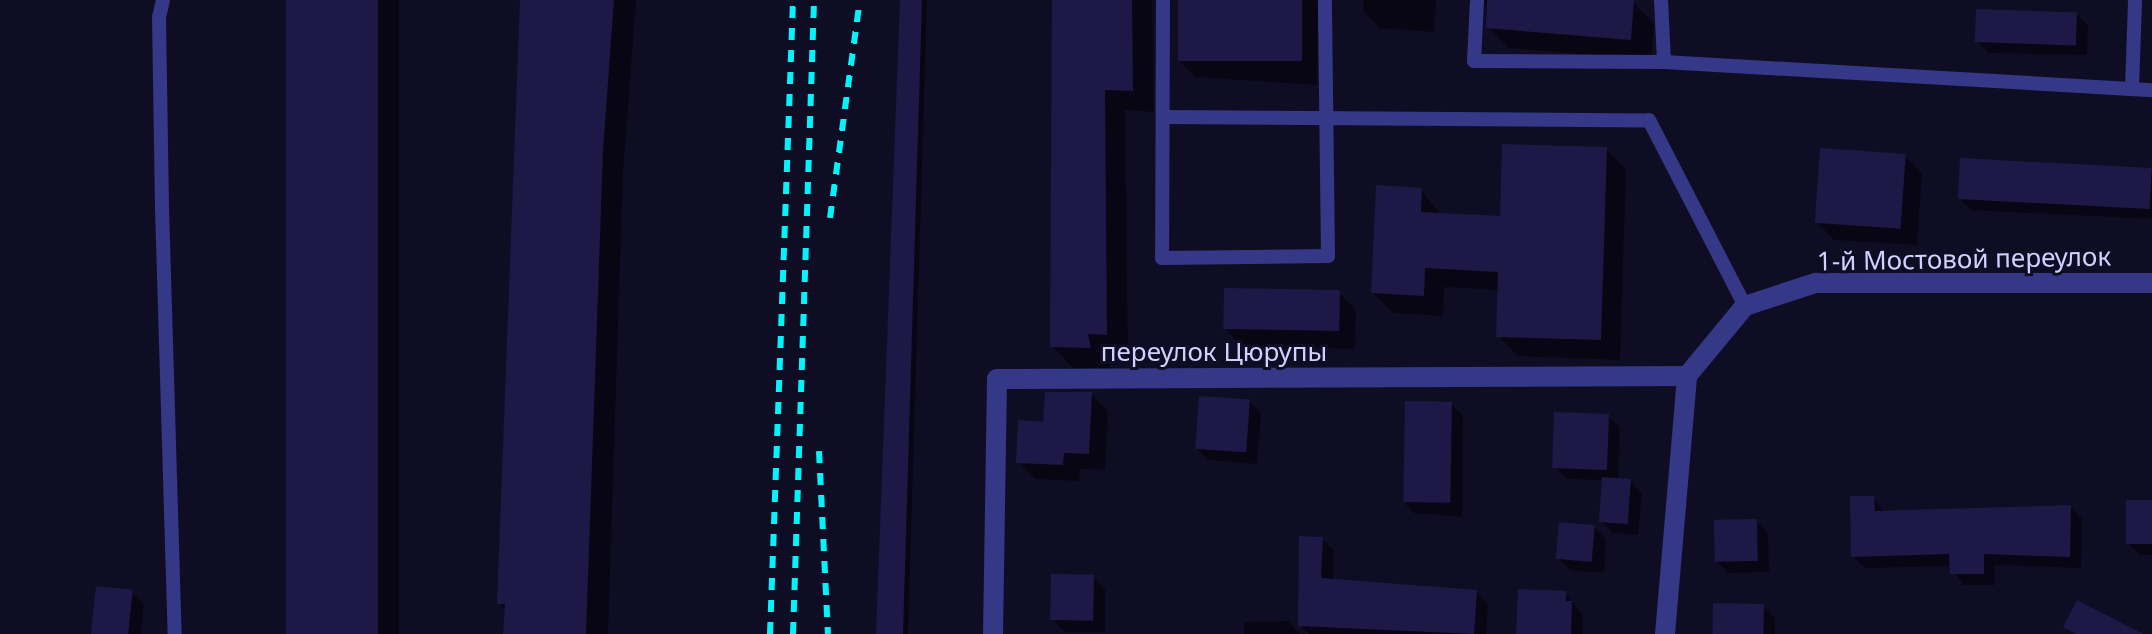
<!DOCTYPE html>
<html>
<head>
<meta charset="utf-8">
<style>
  body { margin:0 }
  #map { position:relative; width:2152px; height:634px; overflow:hidden; background:#0f0d24; font-family:"Noto Sans",sans-serif }
  div>[style] { position:absolute }
  .shadow>* { inset:0; background:#0007; transform-origin:0 0 }
  .building>* { inset:0; background:#1e1846; transform-origin:0 0 }
  .service>* { height:14px; margin:-7px; padding:0 7px; transform-origin:7px; border-radius:7px; background:#353886 }
  .minor>* { height:20px; margin:-10px; padding:0 10px; transform-origin:10px; border-radius:10px; background:#353886 }
  .tertiary>* { height:20px; margin:-10px; padding:0 10px; transform-origin:10px; border-radius:10px; background:#353886 }
  .rail>* { height:6px; margin-top:-3px; transform-origin:0; background:repeating-linear-gradient(90deg,#00f4fb 0 12px,transparent 0 22px) }
  span { translate:-50% -50%; white-space:nowrap; text-align:center; line-height:1.15; -webkit-text-stroke:6px #0f0d24; paint-order:stroke }
  .street-label { font-size:26px; color:#d2d0ff }
</style>
</head>
<body>
<div id="map">
  <div class="shadow">
    <div style="left:288px;top:0;width:111px;height:634px"></div>
    <div style="clip-path:polygon(522px 0,636px 0,623px 173px,608px 634px,505px 634px,507px 611px,499px 603px)"></div>
    <div style="clip-path:polygon(902px 0,927px 0,908px 634px,878px 634px)"></div>
    <div style="clip-path:polygon(1054px 0,1152px 0,1154px 112px,1125px 110px,1128px 355px,1108px 355px,1111px 369px,1073px 368px,1052px 346px)"></div>
    <div style="clip-path:polygon(1180px 0,1318px 0,1317px 85px,1195px 77px,1178px 60px)"></div>
    <div style="clip-path:polygon(1364px 0,1436px 0,1434px 32px,1380px 28px,1363px 11px)"></div>
    <div style="clip-path:polygon(1485px 0,1633px 2px,1654px 24px,1651px 60px,1509px 48px,1488px 27px)"></div>
    <div style="clip-path:polygon(2076px 14px,2088px 25px,2087px 55px,1989px 53px,1977px 41px)"></div>
    <div style="clip-path:polygon(1606px 149px,1626px 169px,1620px 360px,1518px 356px,1498px 336px,1499px 290px,1444px 287px,1443px 316px,1393px 313px,1373px 293px,1421px 190px,1441px 215px,1502px 218px)"></div>
    <div style="clip-path:polygon(1905px 156px,1922px 173px,1917px 245px,1834px 240px,1817px 222px)"></div>
    <div style="clip-path:polygon(2152px 170px,2152px 219px,1971px 210px,1959px 198px)"></div>
    <div style="clip-path:polygon(1339px 293px,1356px 310px,1355px 349px,1242px 346px,1225px 329px)"></div>
    <div style="clip-path:polygon(1091px 394px,1108px 411px,1105px 470px,1080px 469px,1079px 481px,1035px 479px,1018px 462px,1045px 424px)"></div>
    <div style="clip-path:polygon(1250px 402px,1261px 413px,1257px 464px,1208px 460px,1196px 448px)"></div>
    <div style="clip-path:polygon(1452px 404px,1463px 416px,1462px 517px,1414px 513px,1403px 501px)"></div>
    <div style="clip-path:polygon(1608px 416px,1620px 427px,1618px 480px,1630px 481px,1642px 493px,1638px 535px,1613px 533px,1601px 521px,1604px 480px,1567px 479px,1555px 467px)"></div>
    <div style="clip-path:polygon(1873px 498px,1885px 513px,2070px 507px,2082px 519px,2081px 568px,1995px 565px,1995px 585px,1963px 585px,1952px 566px,1865px 568px,1853px 556px)"></div>
    <div style="clip-path:polygon(2152px 503px,2152px 555px,2140px 555px,2128px 543px)"></div>
    <div style="clip-path:polygon(1756px 521px,1768px 533px,1769px 572px,1728px 573px,1716px 561px)"></div>
    <div style="clip-path:polygon(1594px 527px,1606px 539px,1604px 573px,1570px 570px,1558px 558px)"></div>
    <div style="clip-path:polygon(1322px 539px,1334px 550px,1333px 581px,1476px 592px,1488px 604px,1486px 634px,1309px 634px,1300px 625px)"></div>
    <div style="clip-path:polygon(1093px 577px,1105px 588px,1105px 632px,1065px 632px,1053px 620px)"></div>
    <div style="clip-path:polygon(132px 592px,144px 604px,141px 634px,94px 634px)"></div>
    <div style="clip-path:polygon(1565px 593px,1583px 615px,1582px 634px,1518px 634px)"></div>
    <div style="clip-path:polygon(1763px 606px,1775px 618px,1775px 634px,1714px 634px)"></div>
    <div style="clip-path:polygon(1288px 621px,1300px 634px,1244px 634px,1244px 622px)"></div>
  </div>
  <div class="building">
    <div style="left:286px;top:0;width:92px;height:634px"></div>
    <div style="clip-path:polygon(520px 0,614px 0,603px 151px,586px 634px,503px 634px,505px 604px,497px 604px)"></div>
    <div style="clip-path:polygon(900px 0,922px 0,903px 634px,876px 634px)"></div>
    <div style="clip-path:polygon(1052px 0,1132px 0,1133px 91px,1105px 90px,1107px 335px,1088px 334px,1091px 348px,1050px 347px)"></div>
    <div style="left:1178px;top:0;width:124px;height:61px"></div>
    <div style="clip-path:polygon(1487px 0,1634px 0,1631px 40px,1486px 28px)"></div>
    <div style="left:1976px;top:9px;width:101px;height:33px;rotate:2deg"></div>
    <div style="clip-path:polygon(1502px 144px,1607px 147px,1601px 340px,1496px 337px,1498px 272px,1425px 268px,1424px 296px,1371px 293px,1376px 185px,1422px 188px,1421px 212px,1500px 216px)"></div>
    <div style="left:1820px;top:148px;width:86px;height:75px;rotate:4deg"></div>
    <div style="left:1960px;top:158px;width:192px;height:41px;rotate:3deg"></div>
    <div style="left:1224px;top:288px;width:116px;height:41px;rotate:1deg"></div>
    <div style="clip-path:polygon(1045px 392px,1092px 392px,1089px 454px,1064px 453px,1063px 465px,1016px 463px,1018px 420px,1043px 422px)"></div>
    <div style="left:1199px;top:396px;width:51px;height:53px;rotate:4deg"></div>
    <div style="left:1405px;top:401px;width:47px;height:101px;rotate:1deg"></div>
    <div style="left:1554px;top:412px;width:55px;height:56px;rotate:2deg"></div>
    <div style="left:1602px;top:477px;width:29px;height:45px;rotate:4deg"></div>
    <div style="clip-path:polygon(1850px 496px,1874px 496px,1875px 511px,2071px 505px,2070px 557px,1984px 554px,1984px 574px,1950px 574px,1949px 554px,1851px 557px)"></div>
    <div style="left:2152px;top:500px;width:44px;height:26px;rotate:90deg"></div>
    <div style="left:1757px;top:519px;width:42px;height:43px;rotate:89deg"></div>
    <div style="left:1559px;top:522px;width:36px;height:37px;rotate:5deg"></div>
    <div style="clip-path:polygon(1299px 536px,1323px 537px,1321px 578px,1477px 590px,1474px 634px,1298px 626px)"></div>
    <div style="left:1051px;top:574px;width:43px;height:46px;rotate:1deg"></div>
    <div style="left:96px;top:586px;width:37px;height:48px;rotate:6deg"></div>
    <div style="clip-path:polygon(1518px 589px,1566px 591px,1566px 601px,1572px 601px,1571px 634px,1516px 634px)"></div>
    <div style="clip-path:polygon(2077px 600px,2143px 634px,2076px 634px,2063px 627px)"></div>
    <div style="left:1713px;top:603px;width:51px;height:31px;rotate:1deg"></div>
  </div>
  <div class="service">
    <div style="left:163px;top:0;width:17px;rotate:103deg"></div>
    <div style="left:159px;top:17px;width:191px;rotate:89.1deg"></div>
    <div style="left:162px;top:208px;width:426px;rotate:88.3deg"></div>
    <div style="left:1163px;top:0;width:258px;rotate:90.2deg"></div>
    <div style="left:1162px;top:258px;width:166px;rotate:-0.7deg"></div>
    <div style="left:1328px;top:256px;width:256px;rotate:-90.7deg"></div>
    <div style="left:1477px;top:0;width:61px;rotate:92.8deg"></div>
    <div style="left:1474px;top:61px;width:190px;rotate:0.3deg"></div>
    <div style="left:1661px;top:0;width:62px;rotate:87.2deg"></div>
    <div style="left:1664px;top:62px;width:489px;rotate:3.3deg"></div>
    <div style="left:2132px;top:88px;width:88px;rotate:-88deg"></div>
    <div style="left:1163px;top:117px;width:486px;rotate:0.4deg"></div>
    <div style="left:1649px;top:120px;width:209px;rotate:62.7deg"></div>
  </div>
  <div class="minor">
    <div style="left:993px;top:634px;width:255px;rotate:-89.1deg"></div>
    <div style="left:997px;top:379px;width:690px;rotate:-0.25deg"></div>
  </div>
  <div class="tertiary">
    <div style="left:1665px;top:634px;width:259px;rotate:-85.1deg"></div>
    <div style="left:1687px;top:376px;width:91px;rotate:-50.4deg"></div>
    <div style="left:1745px;top:306px;width:74px;rotate:-18.2deg"></div>
    <div style="left:1815px;top:283px;width:337px"></div>
  </div>
  <div class="rail">
    <div style="left:830px;top:218px;width:220px;rotate:-82.2deg"></div>
    <div style="left:819px;top:451px;width:183px;rotate:87.2deg"></div>
    <div style="left:770px;top:634px;width:634px;rotate:-87.92deg"></div>
    <div style="left:793px;top:634px;width:634px;rotate:-88.1deg"></div>
  </div>
  <div class="street-label">
    <span style="left:1964px;top:259px;rotate:-1deg">1-й Мостовой переулок</span>
    <span style="left:1214px;top:352px">переулок Цюрупы</span>
  </div>
</div>
</body>
</html>
